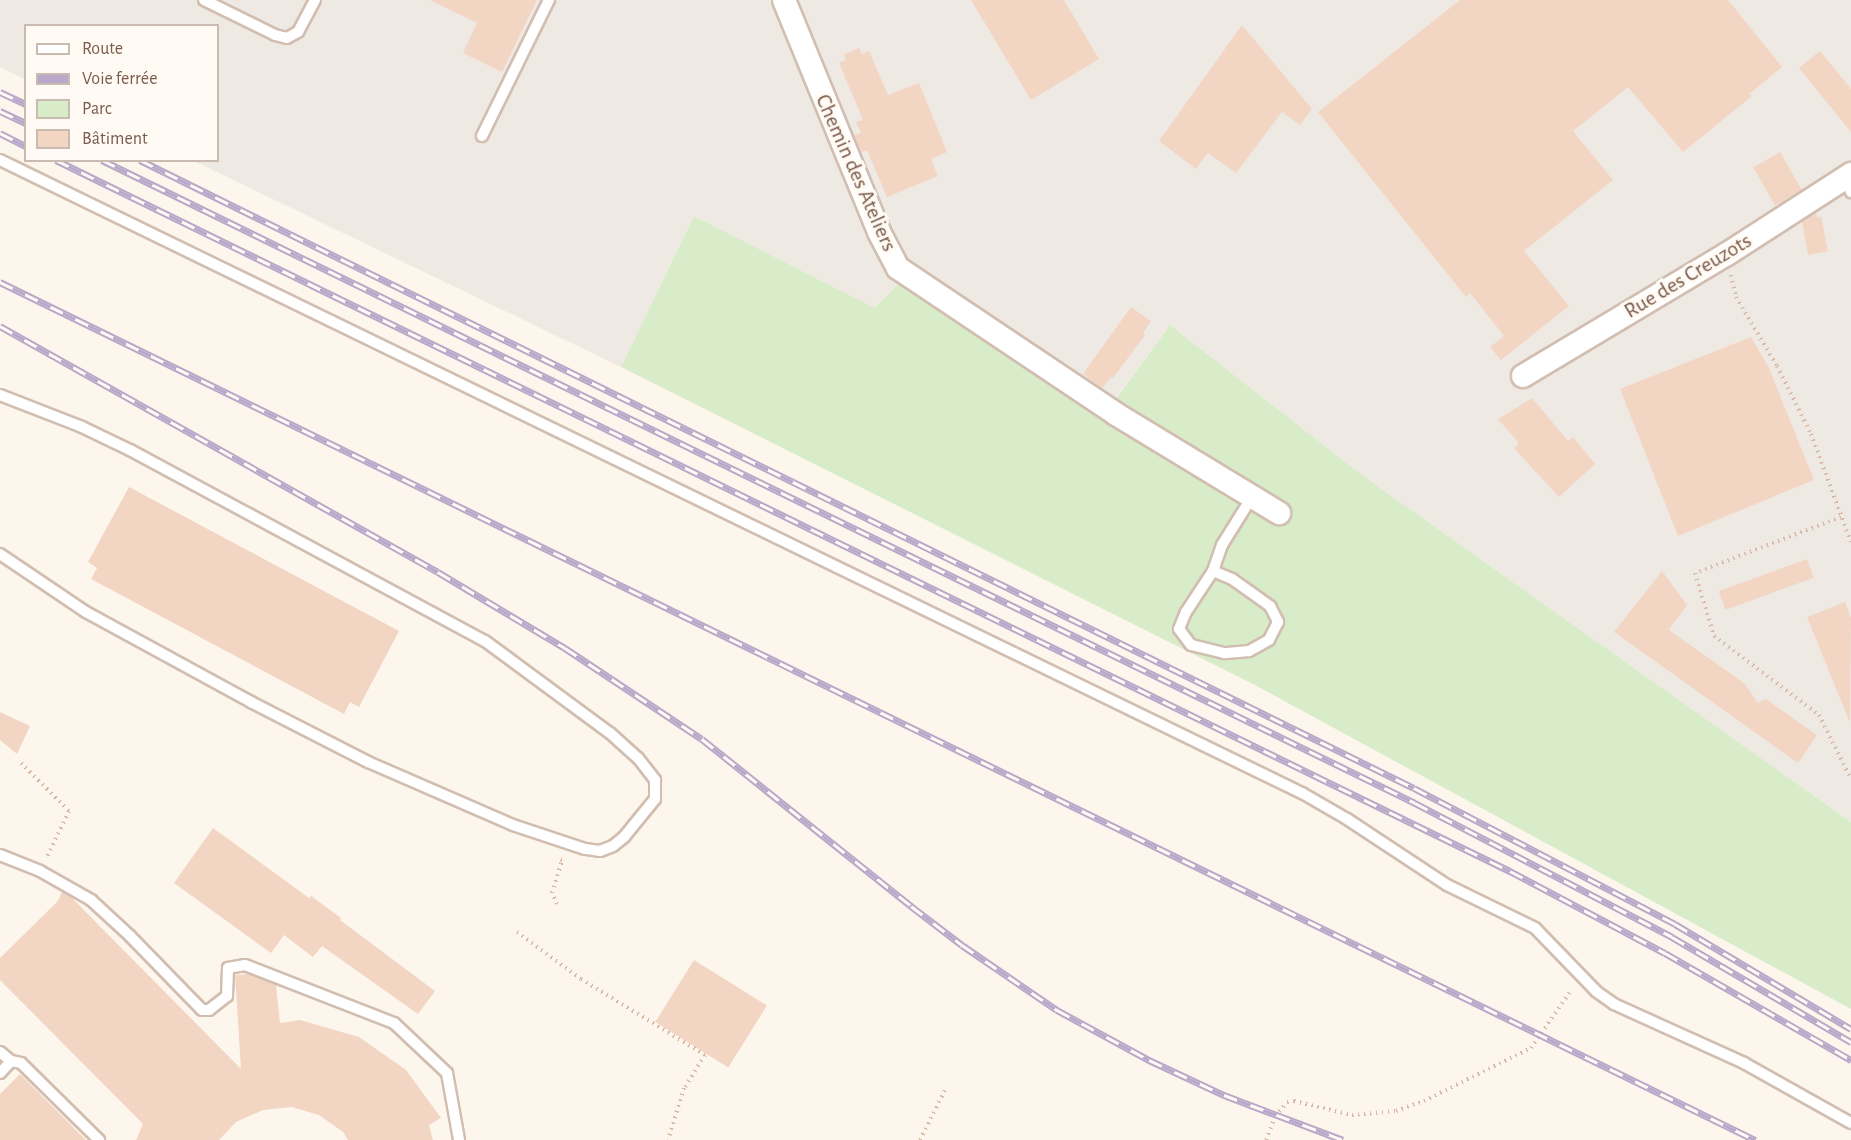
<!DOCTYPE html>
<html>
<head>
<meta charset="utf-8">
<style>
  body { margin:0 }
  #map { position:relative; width:1851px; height:1140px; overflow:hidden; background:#fdf6ec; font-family:"Alegreya Sans",sans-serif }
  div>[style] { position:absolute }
  .industrial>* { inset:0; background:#efe9e4 }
  .green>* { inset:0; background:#d8ecc9 }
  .building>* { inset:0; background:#f3d5c3; transform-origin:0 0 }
  .path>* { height:4px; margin-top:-2px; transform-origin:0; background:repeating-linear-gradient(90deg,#d9b8a5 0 1.5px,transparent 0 6px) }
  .roads { filter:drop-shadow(2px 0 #d1beb0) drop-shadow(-2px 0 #d1beb0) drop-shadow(0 2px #d1beb0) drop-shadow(0 -2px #d1beb0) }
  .lane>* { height:10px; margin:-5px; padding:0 5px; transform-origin:5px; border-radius:5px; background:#fff }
  .street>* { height:22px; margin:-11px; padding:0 11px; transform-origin:11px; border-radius:11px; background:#fff }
  .rail>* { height:7px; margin-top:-3.5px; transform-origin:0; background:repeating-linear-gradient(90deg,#fffaf3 0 14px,#b9a8c9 0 28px); box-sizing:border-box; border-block:2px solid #b9a8c9 }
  span { translate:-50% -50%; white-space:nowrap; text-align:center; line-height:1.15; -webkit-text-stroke:6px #fffaf3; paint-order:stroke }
  .street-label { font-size:22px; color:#7a5c4d }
  .legend { position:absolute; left:24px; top:24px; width:195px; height:138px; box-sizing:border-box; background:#fffaf3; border:2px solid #cabbb1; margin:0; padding:8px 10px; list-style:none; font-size:18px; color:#7a5c4d }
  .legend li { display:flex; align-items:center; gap:12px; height:30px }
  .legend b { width:30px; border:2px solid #cabbb1 }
</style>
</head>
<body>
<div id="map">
  <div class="industrial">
    <div style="clip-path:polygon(0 0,1851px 0,1851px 822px,1362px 475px,1170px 325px,1112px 403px,900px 282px,875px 308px,694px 216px,621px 367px,194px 161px,218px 160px,218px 26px,26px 26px,25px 79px,0 67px)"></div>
  </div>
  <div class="green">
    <div style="clip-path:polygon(694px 216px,875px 308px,900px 282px,1104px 415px,1170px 325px,1362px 475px,1851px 822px,1851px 1009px,1253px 684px,621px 367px)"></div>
  </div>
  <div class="building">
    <div style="clip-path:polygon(430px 0,537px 0,502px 72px,463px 53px,477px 23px)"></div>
    <div style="clip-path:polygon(971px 0,1064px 0,1099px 59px,1031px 100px)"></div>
    <div style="clip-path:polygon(1460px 0,1728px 0,1782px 67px,1749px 94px,1752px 96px,1683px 152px,1628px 87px,1573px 131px,1613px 180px,1524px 251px,1569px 306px,1501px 360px,1490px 347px,1504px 336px,1470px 293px,1466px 297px,1318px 112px)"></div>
    <div style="clip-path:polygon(1242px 25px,1312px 109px,1300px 125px,1282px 112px,1236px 173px,1208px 153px,1196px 169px,1159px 141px)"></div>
    <div style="clip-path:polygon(859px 48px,862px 54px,869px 51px,888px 95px,919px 83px,947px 152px,931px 159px,938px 176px,887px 197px,867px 150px,861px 152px,854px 135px,861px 133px,856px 122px,863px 120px,839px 63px,846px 60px,844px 54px)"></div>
    <div style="clip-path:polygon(1820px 51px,1851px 89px,1851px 132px,1799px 68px)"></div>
    <div style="left:1780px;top:152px;width:44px;height:31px;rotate:60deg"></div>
    <div style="clip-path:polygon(1815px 213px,1818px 218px,1821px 216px,1828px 251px,1808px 255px,1802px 222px)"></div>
    <div style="clip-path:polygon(1131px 307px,1151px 321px,1143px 333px,1145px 335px,1113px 378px,1111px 377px,1102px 388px,1083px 374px)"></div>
    <div style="clip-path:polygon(1751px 337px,1769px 368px,1814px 480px,1678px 536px,1620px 389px)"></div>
    <div style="clip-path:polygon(1532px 398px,1568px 441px,1573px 437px,1595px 464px,1559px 497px,1514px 448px,1519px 443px,1498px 419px)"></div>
    <div style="clip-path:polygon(129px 487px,399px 631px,359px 707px,350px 702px,344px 714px,91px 579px,97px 568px,88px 562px)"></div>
    <div style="left:1807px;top:559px;width:20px;height:94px;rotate:70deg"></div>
    <div style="clip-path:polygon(1662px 571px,1687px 605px,1669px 630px,1744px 683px,1758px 703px,1766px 699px,1817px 735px,1798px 763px,1614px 632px)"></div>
    <div style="clip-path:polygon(1845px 602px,1851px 618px,1850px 723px,1807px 617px)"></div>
    <div style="clip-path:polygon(0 712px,30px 726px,17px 754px,0 740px)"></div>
    <div style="clip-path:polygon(213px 828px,309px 898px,311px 896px,341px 918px,340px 920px,435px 991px,418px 1014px,322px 946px,313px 957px,284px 935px,271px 953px,174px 883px)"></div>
    <div style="clip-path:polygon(62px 892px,72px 898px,241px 1069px,235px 975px,248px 974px,276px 985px,280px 1023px,300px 1020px,359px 1037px,406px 1070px,441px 1118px,429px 1125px,433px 1140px,348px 1140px,343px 1132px,319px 1115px,292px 1107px,263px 1110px,236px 1122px,219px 1140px,136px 1140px,143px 1124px,0 980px,0 958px,58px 901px)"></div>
    <div style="left:694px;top:960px;width:86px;height:73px;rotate:32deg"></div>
    <div style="clip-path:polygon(20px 1074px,86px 1140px,0 1140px,0 1094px)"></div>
  </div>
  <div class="path">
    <div style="left:1731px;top:275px;width:23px;rotate:77deg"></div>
    <div style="left:1736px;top:297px;width:80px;rotate:59.3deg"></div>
    <div style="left:1777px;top:366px;width:76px;rotate:63.4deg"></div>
    <div style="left:1811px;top:434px;width:115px;rotate:69.7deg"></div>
    <div style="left:1841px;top:517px;width:156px;rotate:159deg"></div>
    <div style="left:1695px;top:573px;width:66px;rotate:73.2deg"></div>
    <div style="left:1714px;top:636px;width:131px;rotate:37deg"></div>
    <div style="left:1819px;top:715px;width:72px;rotate:63.4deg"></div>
    <div style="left:21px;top:763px;width:68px;rotate:45deg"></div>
    <div style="left:69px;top:811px;width:51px;rotate:115.6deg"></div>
    <div style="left:557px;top:904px;width:12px;rotate:-114deg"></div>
    <div style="left:552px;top:893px;width:34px;rotate:-73deg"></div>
    <div style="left:562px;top:860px;width:3px;rotate:-162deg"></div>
    <div style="left:517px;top:932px;width:79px;rotate:36.3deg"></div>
    <div style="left:581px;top:979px;width:145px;rotate:31.5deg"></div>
    <div style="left:705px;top:1055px;width:39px;rotate:122deg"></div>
    <div style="left:684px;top:1088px;width:54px;rotate:107.1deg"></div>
    <div style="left:920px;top:1140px;width:56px;rotate:-63.4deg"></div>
    <div style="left:1266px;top:1140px;width:26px;rotate:-69deg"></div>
    <div style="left:1275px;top:1116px;width:18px;rotate:-49deg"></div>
    <div style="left:1287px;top:1102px;width:7px;rotate:-8deg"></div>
    <div style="left:1294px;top:1101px;width:60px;rotate:13.6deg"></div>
    <div style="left:1352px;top:1115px;width:44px;rotate:-5.2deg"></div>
    <div style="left:1396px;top:1111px;width:30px;rotate:-20deg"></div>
    <div style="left:1424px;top:1101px;width:119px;rotate:-26.4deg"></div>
    <div style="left:1531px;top:1048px;width:72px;rotate:-55.2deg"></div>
  </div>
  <div class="roads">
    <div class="lane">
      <div style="left:204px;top:0;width:79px;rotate:26.2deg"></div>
      <div style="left:275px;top:35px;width:12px;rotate:14deg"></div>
      <div style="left:287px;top:38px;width:13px;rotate:-29deg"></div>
      <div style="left:298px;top:32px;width:36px;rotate:-62deg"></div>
      <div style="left:482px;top:136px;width:152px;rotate:-63.8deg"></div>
      <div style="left:0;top:160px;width:1448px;rotate:25.93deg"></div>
      <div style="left:1302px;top:793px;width:52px;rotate:30deg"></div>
      <div style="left:1347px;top:819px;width:120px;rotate:33.4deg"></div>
      <div style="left:1447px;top:885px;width:98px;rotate:26deg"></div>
      <div style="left:1535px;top:928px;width:89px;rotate:45.9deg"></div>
      <div style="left:1597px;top:992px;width:21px;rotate:35deg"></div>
      <div style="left:1614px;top:1004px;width:143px;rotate:24.4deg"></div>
      <div style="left:1744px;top:1063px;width:123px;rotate:29.3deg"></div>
      <div style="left:1846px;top:177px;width:16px;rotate:72deg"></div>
      <div style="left:0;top:395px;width:88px;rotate:21.3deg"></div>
      <div style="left:82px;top:427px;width:53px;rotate:25.6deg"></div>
      <div style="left:130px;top:450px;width:403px;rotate:28.3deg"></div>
      <div style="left:485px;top:641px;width:155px;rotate:36.4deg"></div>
      <div style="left:610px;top:733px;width:38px;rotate:42deg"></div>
      <div style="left:638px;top:758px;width:28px;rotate:52deg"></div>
      <div style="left:655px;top:780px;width:19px;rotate:90deg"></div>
      <div style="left:655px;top:799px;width:49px;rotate:129.2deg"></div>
      <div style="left:624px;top:837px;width:14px;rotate:141deg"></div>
      <div style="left:613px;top:846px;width:14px;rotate:159deg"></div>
      <div style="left:600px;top:851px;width:15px;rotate:-172deg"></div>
      <div style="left:585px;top:849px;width:76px;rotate:-161.6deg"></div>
      <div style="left:513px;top:825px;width:158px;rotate:-156.5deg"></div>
      <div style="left:368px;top:762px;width:131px;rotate:-152.9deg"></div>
      <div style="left:251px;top:702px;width:188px;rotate:-151.4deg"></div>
      <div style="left:86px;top:612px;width:104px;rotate:-146deg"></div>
      <div style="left:1213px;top:571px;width:21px;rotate:23deg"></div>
      <div style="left:1232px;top:579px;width:47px;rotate:35.4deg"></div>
      <div style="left:1270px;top:606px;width:18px;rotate:63deg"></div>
      <div style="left:1278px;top:622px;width:20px;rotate:117deg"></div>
      <div style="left:1269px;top:640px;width:23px;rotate:151deg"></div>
      <div style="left:1249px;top:651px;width:25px;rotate:175deg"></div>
      <div style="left:1224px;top:653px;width:34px;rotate:-166deg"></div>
      <div style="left:1191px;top:645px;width:20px;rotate:-127deg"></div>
      <div style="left:1179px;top:629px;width:18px;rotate:-68deg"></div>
      <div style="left:1186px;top:612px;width:49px;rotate:-56.6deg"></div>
      <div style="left:1213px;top:571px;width:28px;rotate:-71deg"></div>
      <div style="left:1222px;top:545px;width:57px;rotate:-58deg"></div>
      <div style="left:0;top:855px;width:43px;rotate:21.8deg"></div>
      <div style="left:40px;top:871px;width:59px;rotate:29.6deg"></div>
      <div style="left:91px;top:900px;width:53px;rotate:42.7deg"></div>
      <div style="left:130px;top:936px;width:103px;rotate:45.8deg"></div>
      <div style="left:202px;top:1010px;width:7px"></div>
      <div style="left:209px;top:1010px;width:23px;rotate:-38deg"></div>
      <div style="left:227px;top:996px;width:28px;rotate:-88deg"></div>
      <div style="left:228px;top:968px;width:17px;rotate:-10deg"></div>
      <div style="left:245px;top:965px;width:160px;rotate:21.3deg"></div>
      <div style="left:394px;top:1023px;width:73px;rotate:43.3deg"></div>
      <div style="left:447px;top:1073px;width:68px;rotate:79.8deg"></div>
      <div style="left:0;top:1052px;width:14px;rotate:39deg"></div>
      <div style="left:11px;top:1061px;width:10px;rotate:11deg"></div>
      <div style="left:21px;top:1063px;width:110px;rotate:44.6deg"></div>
      <div style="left:0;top:1073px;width:16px;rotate:-47deg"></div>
    </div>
    <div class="street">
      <div style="left:784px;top:0;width:251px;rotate:67.7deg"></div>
      <div style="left:879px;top:232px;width:41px;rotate:62.2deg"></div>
      <div style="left:898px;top:268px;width:262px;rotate:33.8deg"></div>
      <div style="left:1116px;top:414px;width:191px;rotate:31.3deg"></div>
      <div style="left:1523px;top:376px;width:238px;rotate:-30.9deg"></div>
      <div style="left:1727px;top:254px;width:148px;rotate:-32.8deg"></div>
    </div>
  </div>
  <div class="rail">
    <div style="left:0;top:92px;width:29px;rotate:25deg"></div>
    <div style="left:0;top:111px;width:29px;rotate:25deg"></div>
    <div style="left:0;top:133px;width:29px;rotate:27deg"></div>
    <div style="left:56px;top:160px;width:1619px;rotate:26.06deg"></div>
    <div style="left:1510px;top:871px;width:175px;rotate:27.9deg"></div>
    <div style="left:1665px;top:953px;width:215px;rotate:29.9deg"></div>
    <div style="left:102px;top:160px;width:1462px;rotate:26.09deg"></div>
    <div style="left:1415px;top:803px;width:290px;rotate:27.5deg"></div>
    <div style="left:1672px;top:937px;width:208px;rotate:30.4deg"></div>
    <div style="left:140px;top:160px;width:1420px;rotate:26.24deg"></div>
    <div style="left:1414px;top:788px;width:294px;rotate:27.5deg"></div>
    <div style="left:1675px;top:924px;width:205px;rotate:30.8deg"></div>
    <div style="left:0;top:282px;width:1954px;rotate:26.05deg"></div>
    <div style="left:0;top:326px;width:502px;rotate:29.32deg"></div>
    <div style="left:438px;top:572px;width:148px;rotate:30.9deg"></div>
    <div style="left:565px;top:648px;width:164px;rotate:33.6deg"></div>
    <div style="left:702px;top:739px;width:268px;rotate:38.6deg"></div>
    <div style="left:911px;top:906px;width:64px;rotate:37.4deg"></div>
    <div style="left:962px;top:945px;width:115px;rotate:34.4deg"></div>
    <div style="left:1057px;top:1010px;width:105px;rotate:28.5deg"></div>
    <div style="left:1149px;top:1060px;width:83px;rotate:25deg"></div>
    <div style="left:1224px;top:1095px;width:127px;rotate:20.7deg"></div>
  </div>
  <div class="street-label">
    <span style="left:856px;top:173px;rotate:66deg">Chemin des Ateliers</span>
    <span style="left:1688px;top:276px;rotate:-31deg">Rue des Creuzots</span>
  </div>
  <ul class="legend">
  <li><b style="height:8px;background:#fff"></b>Route</li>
  <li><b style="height:8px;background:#b9a8c9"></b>Voie ferrée</li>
  <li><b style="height:16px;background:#d8ecc9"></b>Parc</li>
  <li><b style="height:16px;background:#f3d5c3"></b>Bâtiment</li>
  </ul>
</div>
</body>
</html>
